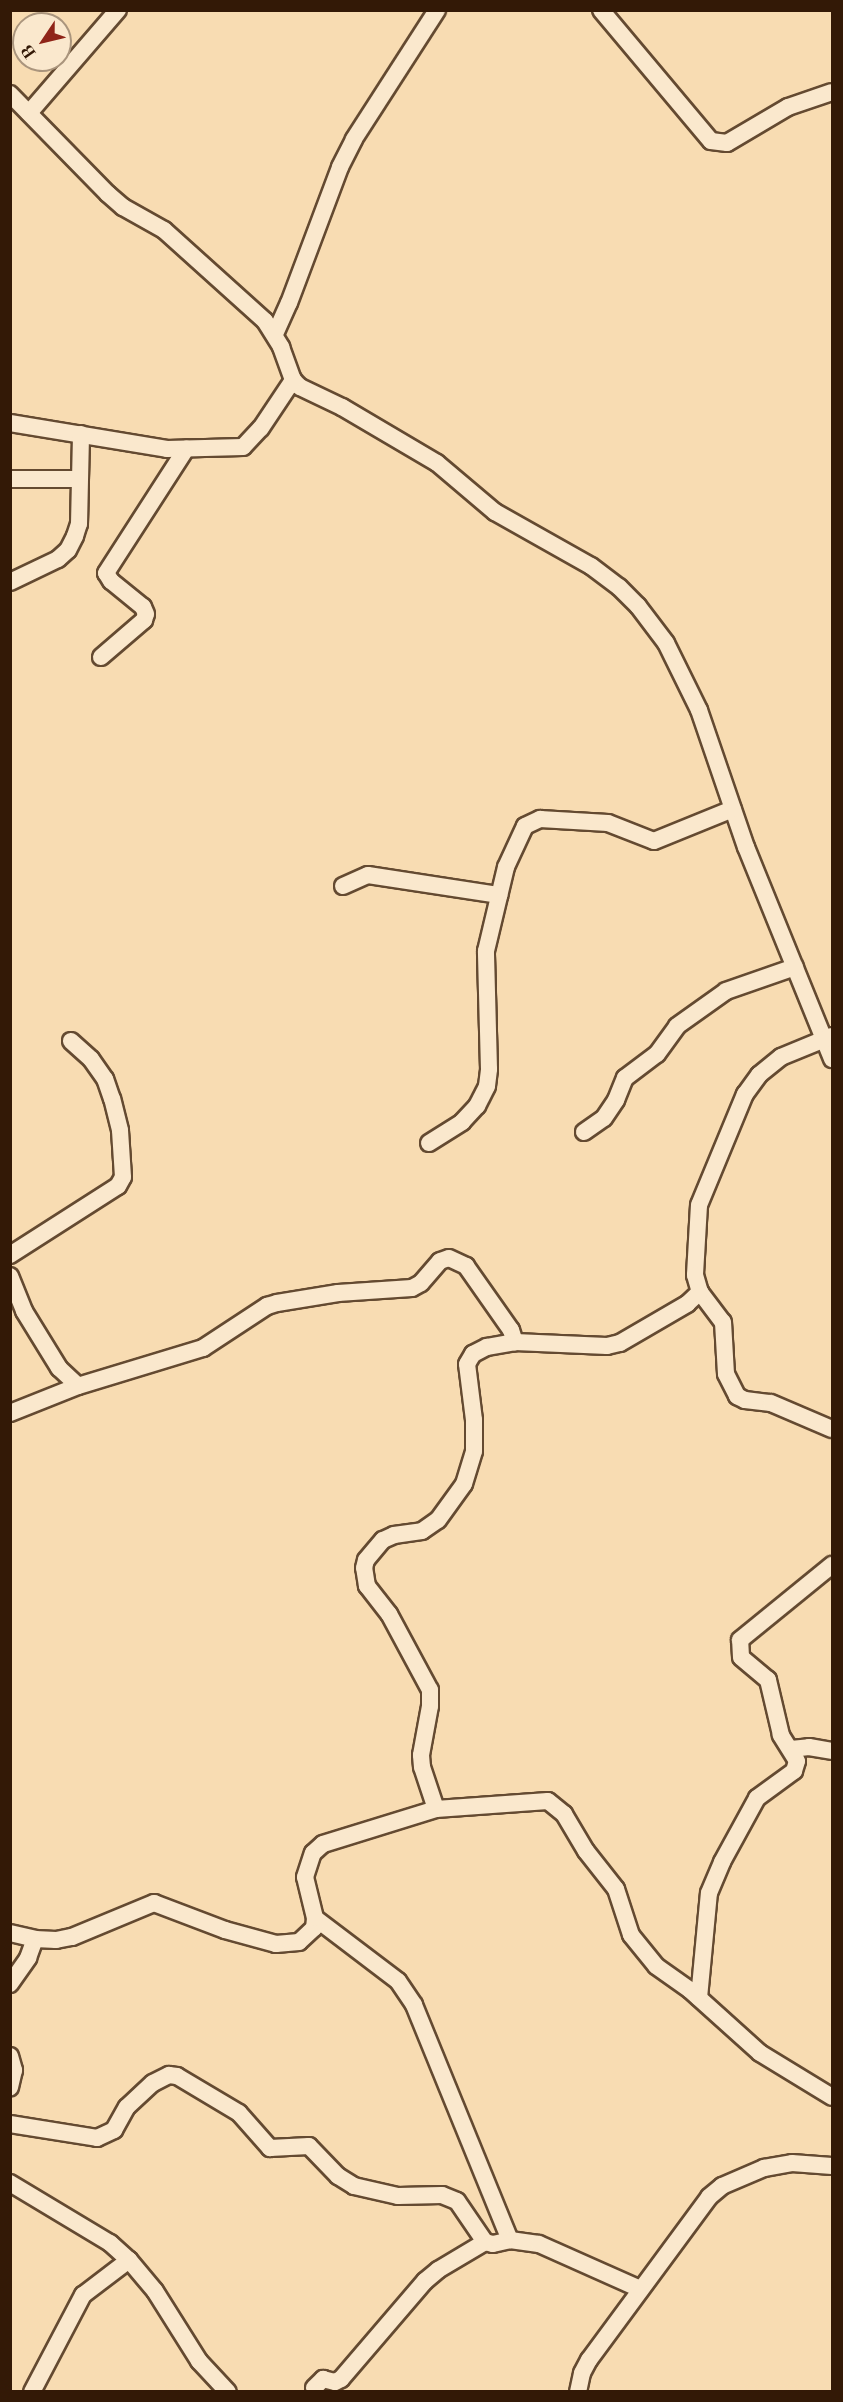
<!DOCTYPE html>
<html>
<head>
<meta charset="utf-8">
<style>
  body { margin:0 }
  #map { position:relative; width:843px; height:2402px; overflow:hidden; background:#f8dcb2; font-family:"Libre Bodoni",serif }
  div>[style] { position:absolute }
  .roads { filter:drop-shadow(2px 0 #644a31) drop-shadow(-2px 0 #644a31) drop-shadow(0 2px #644a31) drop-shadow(0 -2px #644a31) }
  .street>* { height:16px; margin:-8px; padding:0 8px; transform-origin:8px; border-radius:8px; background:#fae8cd }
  span { translate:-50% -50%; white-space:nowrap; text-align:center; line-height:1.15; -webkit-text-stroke:5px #fae8cd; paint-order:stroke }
  .frame { position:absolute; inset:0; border:12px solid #331906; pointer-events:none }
  .north { position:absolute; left:12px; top:12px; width:60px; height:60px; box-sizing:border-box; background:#fae8cd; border:2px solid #aa957d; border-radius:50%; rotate:235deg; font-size:16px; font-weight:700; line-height:24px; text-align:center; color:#331906 }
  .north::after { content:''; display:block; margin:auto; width:21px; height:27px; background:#8f2418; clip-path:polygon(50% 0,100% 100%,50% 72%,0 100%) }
</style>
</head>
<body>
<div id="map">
  <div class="roads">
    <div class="street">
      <div style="left:601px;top:10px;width:171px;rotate:50deg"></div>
      <div style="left:711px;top:141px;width:16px;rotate:7deg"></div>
      <div style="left:727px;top:143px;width:71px;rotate:-30.5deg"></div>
      <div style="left:788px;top:107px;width:46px;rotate:-18.8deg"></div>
      <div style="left:10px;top:94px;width:140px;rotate:45.6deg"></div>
      <div style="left:108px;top:194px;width:20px;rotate:41deg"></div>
      <div style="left:123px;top:207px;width:47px;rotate:29.3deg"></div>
      <div style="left:164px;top:230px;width:136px;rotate:42deg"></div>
      <div style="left:265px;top:321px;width:31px;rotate:58deg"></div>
      <div style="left:281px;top:347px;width:35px;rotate:70deg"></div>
      <div style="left:293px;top:380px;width:10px;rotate:45deg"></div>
      <div style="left:300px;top:387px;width:47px;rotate:25.5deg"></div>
      <div style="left:342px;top:407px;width:110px;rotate:30.5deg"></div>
      <div style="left:437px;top:463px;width:76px;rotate:40.2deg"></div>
      <div style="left:495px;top:512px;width:110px;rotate:29.4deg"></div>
      <div style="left:591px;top:566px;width:35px;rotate:37deg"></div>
      <div style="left:619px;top:587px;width:27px;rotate:45deg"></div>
      <div style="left:638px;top:606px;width:46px;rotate:52.9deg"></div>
      <div style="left:666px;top:643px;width:75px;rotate:63.8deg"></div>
      <div style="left:699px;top:710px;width:145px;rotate:71.1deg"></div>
      <div style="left:746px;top:847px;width:229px;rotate:67.9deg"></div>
      <div style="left:29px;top:113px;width:136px;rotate:-49.2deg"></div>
      <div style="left:275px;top:334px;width:34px;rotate:-66deg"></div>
      <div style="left:289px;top:303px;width:145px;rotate:-69.4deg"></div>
      <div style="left:340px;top:167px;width:31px;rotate:-63deg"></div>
      <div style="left:354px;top:139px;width:153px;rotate:-57.2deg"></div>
      <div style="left:10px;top:423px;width:159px;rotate:9.4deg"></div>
      <div style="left:167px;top:449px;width:76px;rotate:-1.5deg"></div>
      <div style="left:243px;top:447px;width:26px;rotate:-47deg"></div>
      <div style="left:261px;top:428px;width:58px;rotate:-56.3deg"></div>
      <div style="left:10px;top:479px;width:69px"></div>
      <div style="left:10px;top:582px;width:53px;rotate:-25.6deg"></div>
      <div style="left:58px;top:559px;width:13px;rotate:-42deg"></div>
      <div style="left:68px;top:550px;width:16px;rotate:-63deg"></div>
      <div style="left:75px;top:536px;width:13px;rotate:-72deg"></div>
      <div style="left:79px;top:524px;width:90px;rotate:-88.7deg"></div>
      <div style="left:101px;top:657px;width:57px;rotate:-40.7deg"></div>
      <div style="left:144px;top:620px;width:6px;rotate:-72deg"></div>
      <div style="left:146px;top:614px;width:8px;rotate:-113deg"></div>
      <div style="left:143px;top:607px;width:41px;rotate:-140.9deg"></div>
      <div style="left:111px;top:581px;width:9px;rotate:-122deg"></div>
      <div style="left:106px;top:573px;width:148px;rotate:-57.2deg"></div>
      <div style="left:343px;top:886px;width:27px;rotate:-24deg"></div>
      <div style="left:368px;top:875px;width:133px;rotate:8.7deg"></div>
      <div style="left:832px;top:1036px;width:55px;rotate:157.6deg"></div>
      <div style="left:781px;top:1057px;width:28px;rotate:141deg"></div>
      <div style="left:759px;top:1075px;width:24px;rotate:126deg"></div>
      <div style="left:745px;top:1094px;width:120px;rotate:112.5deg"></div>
      <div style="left:699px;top:1205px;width:70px;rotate:93.3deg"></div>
      <div style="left:695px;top:1275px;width:18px;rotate:74deg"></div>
      <div style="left:700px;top:1292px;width:38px;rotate:53deg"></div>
      <div style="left:723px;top:1322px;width:52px;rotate:86.7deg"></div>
      <div style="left:726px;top:1374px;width:25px;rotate:63deg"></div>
      <div style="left:737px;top:1396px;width:9px;rotate:27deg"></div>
      <div style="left:745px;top:1400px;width:26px;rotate:7deg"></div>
      <div style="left:771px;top:1403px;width:66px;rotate:23.1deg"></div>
      <div style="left:584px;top:1132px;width:24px;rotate:-35deg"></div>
      <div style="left:604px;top:1118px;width:22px;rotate:-56deg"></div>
      <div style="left:616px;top:1100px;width:24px;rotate:-68deg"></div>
      <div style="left:625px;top:1078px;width:40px;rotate:-37deg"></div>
      <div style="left:657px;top:1054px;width:34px;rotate:-54deg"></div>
      <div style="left:677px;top:1026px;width:60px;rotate:-35.5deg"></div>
      <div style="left:726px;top:991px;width:73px;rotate:-19.2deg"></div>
      <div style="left:429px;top:1143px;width:39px;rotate:-32deg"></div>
      <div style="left:462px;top:1122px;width:22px;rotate:-47deg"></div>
      <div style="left:477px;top:1106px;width:22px;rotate:-63deg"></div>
      <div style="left:487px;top:1086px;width:17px;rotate:-83deg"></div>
      <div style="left:489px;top:1069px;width:118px;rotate:-91.5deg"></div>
      <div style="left:486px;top:951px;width:86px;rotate:-76.6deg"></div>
      <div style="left:506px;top:867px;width:45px;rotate:-65.1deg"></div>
      <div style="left:525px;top:826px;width:17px;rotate:-25deg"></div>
      <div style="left:540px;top:819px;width:68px;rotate:3.4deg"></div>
      <div style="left:608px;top:823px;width:49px;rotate:21.4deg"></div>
      <div style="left:654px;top:841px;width:85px;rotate:-22.1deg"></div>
      <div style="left:10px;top:1255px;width:128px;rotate:-32.6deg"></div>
      <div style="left:118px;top:1186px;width:10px;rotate:-61deg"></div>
      <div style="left:123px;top:1177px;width:47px;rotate:-93.7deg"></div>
      <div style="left:120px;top:1130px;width:32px;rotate:-104deg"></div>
      <div style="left:112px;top:1099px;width:21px;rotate:-109deg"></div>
      <div style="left:105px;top:1079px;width:24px;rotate:-125deg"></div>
      <div style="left:91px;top:1059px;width:27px;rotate:-138deg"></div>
      <div style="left:10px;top:1276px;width:38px;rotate:68deg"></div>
      <div style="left:24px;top:1311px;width:67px;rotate:58.4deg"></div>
      <div style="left:59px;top:1368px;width:26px;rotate:43deg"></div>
      <div style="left:10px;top:1413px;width:73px;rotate:-21.7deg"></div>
      <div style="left:78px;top:1386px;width:131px;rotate:-16.9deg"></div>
      <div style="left:203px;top:1348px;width:77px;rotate:-33.3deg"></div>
      <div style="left:267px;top:1306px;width:10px;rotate:-17deg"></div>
      <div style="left:277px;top:1303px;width:62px;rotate:-9.3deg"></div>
      <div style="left:338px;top:1293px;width:74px;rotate:-3.9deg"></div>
      <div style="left:412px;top:1288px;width:10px;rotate:-29deg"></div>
      <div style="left:421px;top:1283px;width:29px;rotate:-49deg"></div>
      <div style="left:440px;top:1261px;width:9px;rotate:-18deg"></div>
      <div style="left:449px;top:1258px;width:19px;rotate:25deg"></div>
      <div style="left:466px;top:1266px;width:78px;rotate:54.9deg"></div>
      <div style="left:511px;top:1330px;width:13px;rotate:72deg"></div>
      <div style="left:515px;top:1342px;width:92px;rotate:2.5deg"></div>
      <div style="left:607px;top:1346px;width:13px;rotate:-13deg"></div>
      <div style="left:620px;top:1343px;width:78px;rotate:-30.2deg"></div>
      <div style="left:687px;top:1304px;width:18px;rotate:-43deg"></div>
      <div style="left:791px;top:1749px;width:18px;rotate:-6deg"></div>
      <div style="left:809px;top:1747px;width:23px;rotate:10deg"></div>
      <div style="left:436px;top:1809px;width:44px;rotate:-108.4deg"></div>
      <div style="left:422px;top:1767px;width:12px;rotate:-95deg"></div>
      <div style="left:421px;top:1755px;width:50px;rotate:-79.6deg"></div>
      <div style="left:430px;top:1706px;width:16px;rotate:-90deg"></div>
      <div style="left:430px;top:1690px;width:86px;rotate:-118.3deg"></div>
      <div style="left:389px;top:1614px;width:36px;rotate:-128deg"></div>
      <div style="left:367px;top:1586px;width:18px;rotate:-99deg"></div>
      <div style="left:364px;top:1568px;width:8px;rotate:-76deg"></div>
      <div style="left:366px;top:1560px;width:26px;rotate:-50deg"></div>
      <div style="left:383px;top:1540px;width:12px;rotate:-24deg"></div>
      <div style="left:394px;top:1535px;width:28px;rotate:-8deg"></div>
      <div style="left:422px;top:1531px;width:19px;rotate:-35deg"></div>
      <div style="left:438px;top:1520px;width:44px;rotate:-54.2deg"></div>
      <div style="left:464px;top:1484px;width:34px;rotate:-73deg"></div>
      <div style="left:474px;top:1451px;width:31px;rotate:-90deg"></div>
      <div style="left:474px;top:1420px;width:56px;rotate:-97.1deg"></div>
      <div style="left:467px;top:1364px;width:12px;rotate:-59deg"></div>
      <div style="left:473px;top:1354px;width:16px;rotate:-27deg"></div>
      <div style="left:487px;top:1347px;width:28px;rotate:-10deg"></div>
      <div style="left:315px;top:1918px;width:104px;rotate:37.2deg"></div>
      <div style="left:398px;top:1981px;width:29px;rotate:56deg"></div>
      <div style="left:414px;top:2005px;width:254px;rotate:67.8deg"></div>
      <div style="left:10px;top:1933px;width:26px;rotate:13deg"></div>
      <div style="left:35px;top:1939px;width:21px;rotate:3deg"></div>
      <div style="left:56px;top:1940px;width:16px;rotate:-11deg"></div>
      <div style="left:72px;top:1937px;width:89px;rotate:-22.5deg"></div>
      <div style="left:154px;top:1903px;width:76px;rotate:20.8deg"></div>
      <div style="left:225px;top:1930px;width:53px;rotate:15.4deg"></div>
      <div style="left:276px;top:1944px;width:23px;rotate:-5deg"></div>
      <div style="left:299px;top:1942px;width:21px;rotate:-43deg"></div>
      <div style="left:314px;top:1928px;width:10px;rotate:-84deg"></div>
      <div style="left:315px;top:1918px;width:42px;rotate:-103.7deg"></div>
      <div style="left:305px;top:1877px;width:25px;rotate:-72deg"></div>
      <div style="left:313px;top:1853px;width:13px;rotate:-42deg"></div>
      <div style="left:323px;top:1844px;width:118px;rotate:-17.2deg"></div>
      <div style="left:436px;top:1809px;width:112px;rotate:-4.1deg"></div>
      <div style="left:548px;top:1801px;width:21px;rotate:39deg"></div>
      <div style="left:564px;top:1814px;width:43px;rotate:59.3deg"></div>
      <div style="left:586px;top:1851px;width:48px;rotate:51.7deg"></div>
      <div style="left:616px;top:1889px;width:48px;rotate:71.9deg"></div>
      <div style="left:631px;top:1935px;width:40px;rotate:51deg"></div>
      <div style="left:656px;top:1966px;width:42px;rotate:35.2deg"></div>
      <div style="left:690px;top:1990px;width:94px;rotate:42deg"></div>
      <div style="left:760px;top:2053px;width:84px;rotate:31.4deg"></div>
      <div style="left:10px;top:1984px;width:32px;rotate:-55deg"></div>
      <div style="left:28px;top:1958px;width:20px;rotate:-70deg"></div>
      <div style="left:699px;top:1998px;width:105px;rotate:-84.6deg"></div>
      <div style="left:709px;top:1893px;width:34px;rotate:-67deg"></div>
      <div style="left:722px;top:1862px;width:73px;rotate:-61.3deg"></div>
      <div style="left:757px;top:1798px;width:46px;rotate:-36.1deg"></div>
      <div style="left:794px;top:1771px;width:10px;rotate:-73deg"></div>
      <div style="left:797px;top:1761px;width:31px;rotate:-122deg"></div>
      <div style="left:781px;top:1735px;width:57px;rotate:-103.3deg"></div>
      <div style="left:768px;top:1680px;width:35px;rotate:-140deg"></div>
      <div style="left:741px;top:1657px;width:17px;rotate:-93deg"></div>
      <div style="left:740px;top:1640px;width:119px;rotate:-39.2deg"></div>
      <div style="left:10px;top:2056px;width:15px;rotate:74deg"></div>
      <div style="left:14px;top:2070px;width:18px;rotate:103deg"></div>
      <div style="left:10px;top:2124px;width:88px;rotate:9.1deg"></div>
      <div style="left:97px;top:2138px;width:19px;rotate:-25deg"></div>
      <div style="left:114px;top:2130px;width:26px;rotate:-61deg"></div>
      <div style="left:127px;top:2107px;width:35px;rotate:-43deg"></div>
      <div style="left:153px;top:2083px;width:18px;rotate:-27deg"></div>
      <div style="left:169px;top:2075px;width:8px;rotate:7deg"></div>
      <div style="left:177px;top:2076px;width:72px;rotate:30.8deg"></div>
      <div style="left:239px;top:2113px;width:47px;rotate:48.5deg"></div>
      <div style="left:270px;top:2148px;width:39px;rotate:-3deg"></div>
      <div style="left:309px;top:2146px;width:42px;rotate:46deg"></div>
      <div style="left:338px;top:2176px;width:19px;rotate:32deg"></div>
      <div style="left:354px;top:2186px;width:45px;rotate:12.8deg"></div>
      <div style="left:398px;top:2196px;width:44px;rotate:-1.3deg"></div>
      <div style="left:442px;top:2195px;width:16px;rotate:22deg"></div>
      <div style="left:457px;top:2201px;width:50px;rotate:55.7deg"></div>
      <div style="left:485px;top:2242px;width:8px;rotate:14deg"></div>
      <div style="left:493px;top:2244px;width:17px;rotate:-13deg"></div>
      <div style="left:510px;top:2240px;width:29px;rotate:8deg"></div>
      <div style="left:539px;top:2244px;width:111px;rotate:24deg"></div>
      <div style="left:10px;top:2183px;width:117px;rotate:31deg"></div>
      <div style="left:110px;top:2243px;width:25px;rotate:42deg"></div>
      <div style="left:129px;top:2260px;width:40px;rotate:50deg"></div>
      <div style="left:155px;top:2291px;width:83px;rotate:57.8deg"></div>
      <div style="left:199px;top:2361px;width:42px;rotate:46.9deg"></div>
      <div style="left:314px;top:2388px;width:13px;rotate:-45deg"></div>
      <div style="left:323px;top:2379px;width:12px;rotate:14deg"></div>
      <div style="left:335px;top:2382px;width:7px;rotate:-27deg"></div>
      <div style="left:341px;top:2379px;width:129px;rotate:-49.4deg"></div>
      <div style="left:425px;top:2281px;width:17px;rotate:-40deg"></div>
      <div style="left:438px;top:2270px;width:55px;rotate:-30.8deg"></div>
      <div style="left:32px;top:2392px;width:110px;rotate:-62.3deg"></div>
      <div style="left:83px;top:2295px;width:58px;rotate:-37.3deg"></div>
      <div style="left:578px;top:2392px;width:19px;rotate:-78deg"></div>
      <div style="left:582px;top:2373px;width:15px;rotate:-62deg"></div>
      <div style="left:589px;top:2360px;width:202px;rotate:-53.6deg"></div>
      <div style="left:709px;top:2197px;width:17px;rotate:-40deg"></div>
      <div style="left:722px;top:2186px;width:46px;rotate:-23.2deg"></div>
      <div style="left:764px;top:2168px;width:28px;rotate:-10deg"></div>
      <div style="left:792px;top:2163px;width:40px;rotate:4.3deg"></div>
    </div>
  </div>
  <div class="frame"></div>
  <div class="north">B</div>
</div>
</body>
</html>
